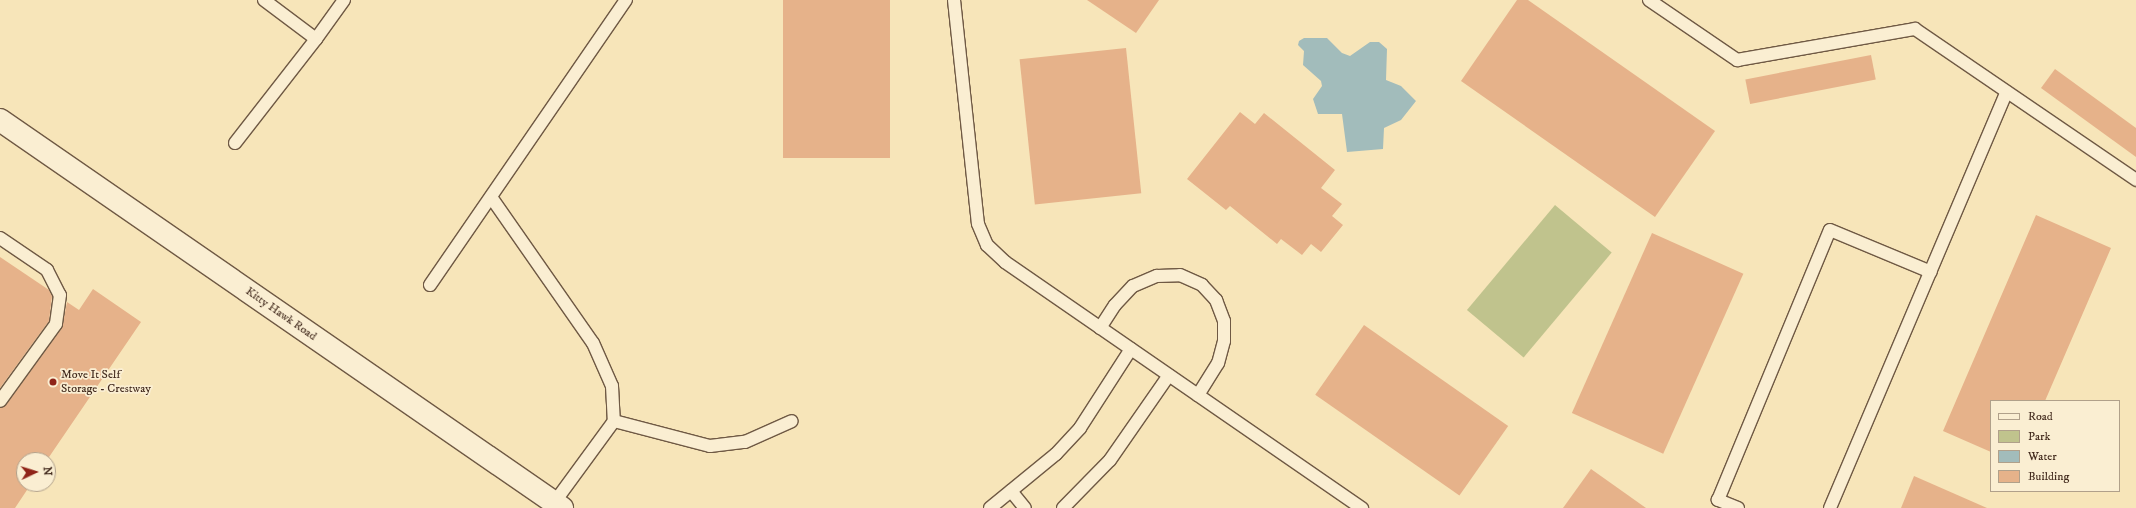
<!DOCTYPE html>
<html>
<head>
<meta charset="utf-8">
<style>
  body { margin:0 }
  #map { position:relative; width:2136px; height:508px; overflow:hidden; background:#f7e5b9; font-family:"IM FELL DW Pica",serif }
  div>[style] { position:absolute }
  .green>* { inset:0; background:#c0c38d; transform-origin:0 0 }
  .water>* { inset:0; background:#a2bcbb }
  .building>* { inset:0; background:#e6b28a; transform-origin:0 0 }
  .roads { filter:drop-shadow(1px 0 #6f5944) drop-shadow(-1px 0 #6f5944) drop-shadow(0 1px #6f5944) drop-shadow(0 -1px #6f5944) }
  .lane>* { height:12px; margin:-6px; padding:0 6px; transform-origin:6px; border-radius:6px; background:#faeed2 }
  .secondary>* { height:22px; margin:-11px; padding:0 11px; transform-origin:11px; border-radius:11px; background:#faeed2 }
  .dots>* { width:11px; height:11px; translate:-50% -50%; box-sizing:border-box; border:2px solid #faeed2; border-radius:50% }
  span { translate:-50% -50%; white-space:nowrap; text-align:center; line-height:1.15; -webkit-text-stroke:3.5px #faeed2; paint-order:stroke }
  .street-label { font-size:12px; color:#422a1d }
  .poi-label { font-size:12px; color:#422a1d }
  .left { translate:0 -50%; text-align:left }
  .legend { position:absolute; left:1990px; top:400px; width:130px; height:92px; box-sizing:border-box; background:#faeed2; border:1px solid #b0a08a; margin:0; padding:5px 7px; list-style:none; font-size:12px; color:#422a1d }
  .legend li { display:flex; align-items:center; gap:8px; height:20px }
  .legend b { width:20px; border:1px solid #b0a08a }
  .north { position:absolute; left:16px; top:452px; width:40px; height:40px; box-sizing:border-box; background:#faeed2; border:1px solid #b0a08a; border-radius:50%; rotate:86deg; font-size:11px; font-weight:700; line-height:16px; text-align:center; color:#422a1d }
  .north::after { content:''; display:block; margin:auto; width:14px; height:18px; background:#8f2418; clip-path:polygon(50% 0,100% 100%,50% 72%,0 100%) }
</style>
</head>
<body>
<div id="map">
  <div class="green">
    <div style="left:1555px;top:205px;width:74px;height:137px;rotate:40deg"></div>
  </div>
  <div class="water">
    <div style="clip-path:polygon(1304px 38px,1327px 38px,1342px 53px,1350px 56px,1370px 42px,1379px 42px,1387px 49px,1386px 80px,1401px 86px,1416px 101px,1401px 120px,1384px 128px,1383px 149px,1347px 152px,1342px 114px,1318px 114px,1313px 99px,1322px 86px,1321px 81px,1303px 65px,1304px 51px,1298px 45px,1299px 41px)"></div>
  </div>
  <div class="building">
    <div style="left:783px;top:0;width:107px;height:158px"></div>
    <div style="clip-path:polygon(1087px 0,1159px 0,1136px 33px)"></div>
    <div style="clip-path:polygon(1517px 0,1528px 0,1715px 131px,1655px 217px,1461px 81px)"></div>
    <div style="left:1126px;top:48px;width:146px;height:107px;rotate:84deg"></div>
    <div style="left:1871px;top:55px;width:25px;height:128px;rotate:79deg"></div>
    <div style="clip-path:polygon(2055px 69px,2136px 128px,2136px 157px,2041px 88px)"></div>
    <div style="clip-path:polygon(1240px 112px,1255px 124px,1264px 113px,1335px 170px,1321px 188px,1342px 204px,1332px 216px,1343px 225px,1321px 252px,1311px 244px,1302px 255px,1281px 239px,1277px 244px,1230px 206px,1226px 210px,1187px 179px)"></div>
    <div style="clip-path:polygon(2036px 215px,2111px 248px,2045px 401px,1991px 401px,1991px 452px,1943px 431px)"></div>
    <div style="left:1652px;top:233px;width:100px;height:197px;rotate:24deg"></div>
    <div style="clip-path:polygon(0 257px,49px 290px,52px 296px,49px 321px,0 388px)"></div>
    <div style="clip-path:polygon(93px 289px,141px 322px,47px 460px,24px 460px,24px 484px,31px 484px,15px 508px,0 508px,0 408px,6px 405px,62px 328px,67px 302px,79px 310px)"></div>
    <div style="left:1364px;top:325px;width:176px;height:85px;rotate:35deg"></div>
    <div style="clip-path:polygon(1591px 469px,1646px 508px,1563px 508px)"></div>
    <div style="clip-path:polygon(1914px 476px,1987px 508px,1901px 508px)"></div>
  </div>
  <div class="roads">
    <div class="lane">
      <div style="left:264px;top:0;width:65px;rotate:36.9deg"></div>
      <div style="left:316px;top:39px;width:48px;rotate:-54.3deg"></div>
      <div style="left:954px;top:0;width:225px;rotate:83.9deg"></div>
      <div style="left:978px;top:224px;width:23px;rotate:67deg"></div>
      <div style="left:987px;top:245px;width:25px;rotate:43deg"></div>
      <div style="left:1005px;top:262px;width:434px;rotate:34.6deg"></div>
      <div style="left:1649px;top:0;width:107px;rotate:34.3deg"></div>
      <div style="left:1737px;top:60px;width:181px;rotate:-9.9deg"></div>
      <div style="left:1915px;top:29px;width:268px;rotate:34.3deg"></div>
      <div style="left:235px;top:143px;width:132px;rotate:-52.1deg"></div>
      <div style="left:491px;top:197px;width:178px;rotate:55.1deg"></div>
      <div style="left:593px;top:343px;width:47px;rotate:66.2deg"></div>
      <div style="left:612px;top:386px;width:35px;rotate:87deg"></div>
      <div style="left:614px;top:421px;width:102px;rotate:126.2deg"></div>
      <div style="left:0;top:238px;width:57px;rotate:34.2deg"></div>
      <div style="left:47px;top:270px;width:28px;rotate:63deg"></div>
      <div style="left:60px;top:295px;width:29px;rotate:98deg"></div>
      <div style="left:56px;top:324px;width:95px;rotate:126deg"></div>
      <div style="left:430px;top:285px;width:346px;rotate:-55.5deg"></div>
      <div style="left:1100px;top:328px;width:27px;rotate:-57deg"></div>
      <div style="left:1115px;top:305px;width:26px;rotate:-47deg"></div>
      <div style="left:1133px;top:286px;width:26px;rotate:-23deg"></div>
      <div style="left:1157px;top:276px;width:23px;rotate:-2deg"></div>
      <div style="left:1180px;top:275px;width:24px;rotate:24deg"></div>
      <div style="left:1202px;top:285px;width:21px;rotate:47deg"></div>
      <div style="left:1216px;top:300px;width:22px;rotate:69deg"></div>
      <div style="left:1224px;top:321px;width:20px;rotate:90deg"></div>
      <div style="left:1224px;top:341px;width:23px;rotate:105deg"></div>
      <div style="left:1218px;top:363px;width:38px;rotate:122deg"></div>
      <div style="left:614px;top:421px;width:99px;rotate:14.6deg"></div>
      <div style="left:710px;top:446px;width:35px;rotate:-7deg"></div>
      <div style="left:745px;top:442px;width:51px;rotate:-24.1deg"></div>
      <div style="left:1011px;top:491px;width:22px;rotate:51deg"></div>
      <div style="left:990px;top:508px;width:85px;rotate:-39.3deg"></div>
      <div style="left:1056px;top:454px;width:35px;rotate:-47deg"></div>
      <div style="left:1080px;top:428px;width:94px;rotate:-57.2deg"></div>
      <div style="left:1063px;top:508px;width:67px;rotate:-45.6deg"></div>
      <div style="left:1110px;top:460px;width:103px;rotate:-55.2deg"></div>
      <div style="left:1738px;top:508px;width:22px;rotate:-158deg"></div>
      <div style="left:1718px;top:500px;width:292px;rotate:-67.5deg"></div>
      <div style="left:1830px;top:230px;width:109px;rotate:22.6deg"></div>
      <div style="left:1830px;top:508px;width:452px;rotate:-67deg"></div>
    </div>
    <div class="secondary">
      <div style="left:0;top:120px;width:683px;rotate:34.62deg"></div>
    </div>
  </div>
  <div class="dots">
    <div style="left:53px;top:382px;background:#8f2418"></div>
  </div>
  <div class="street-label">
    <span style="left:281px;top:314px;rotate:35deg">Kitty Hawk Road</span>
  </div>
  <div class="poi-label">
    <span class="left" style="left:61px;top:382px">Move It Self<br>Storage - Crestway</span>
  </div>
  <ul class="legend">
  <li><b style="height:5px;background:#faeed2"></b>Road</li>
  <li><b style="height:11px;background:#c0c38d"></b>Park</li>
  <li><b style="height:11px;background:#a2bcbb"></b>Water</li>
  <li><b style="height:11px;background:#e6b28a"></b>Building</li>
  </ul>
  <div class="north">N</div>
</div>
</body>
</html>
